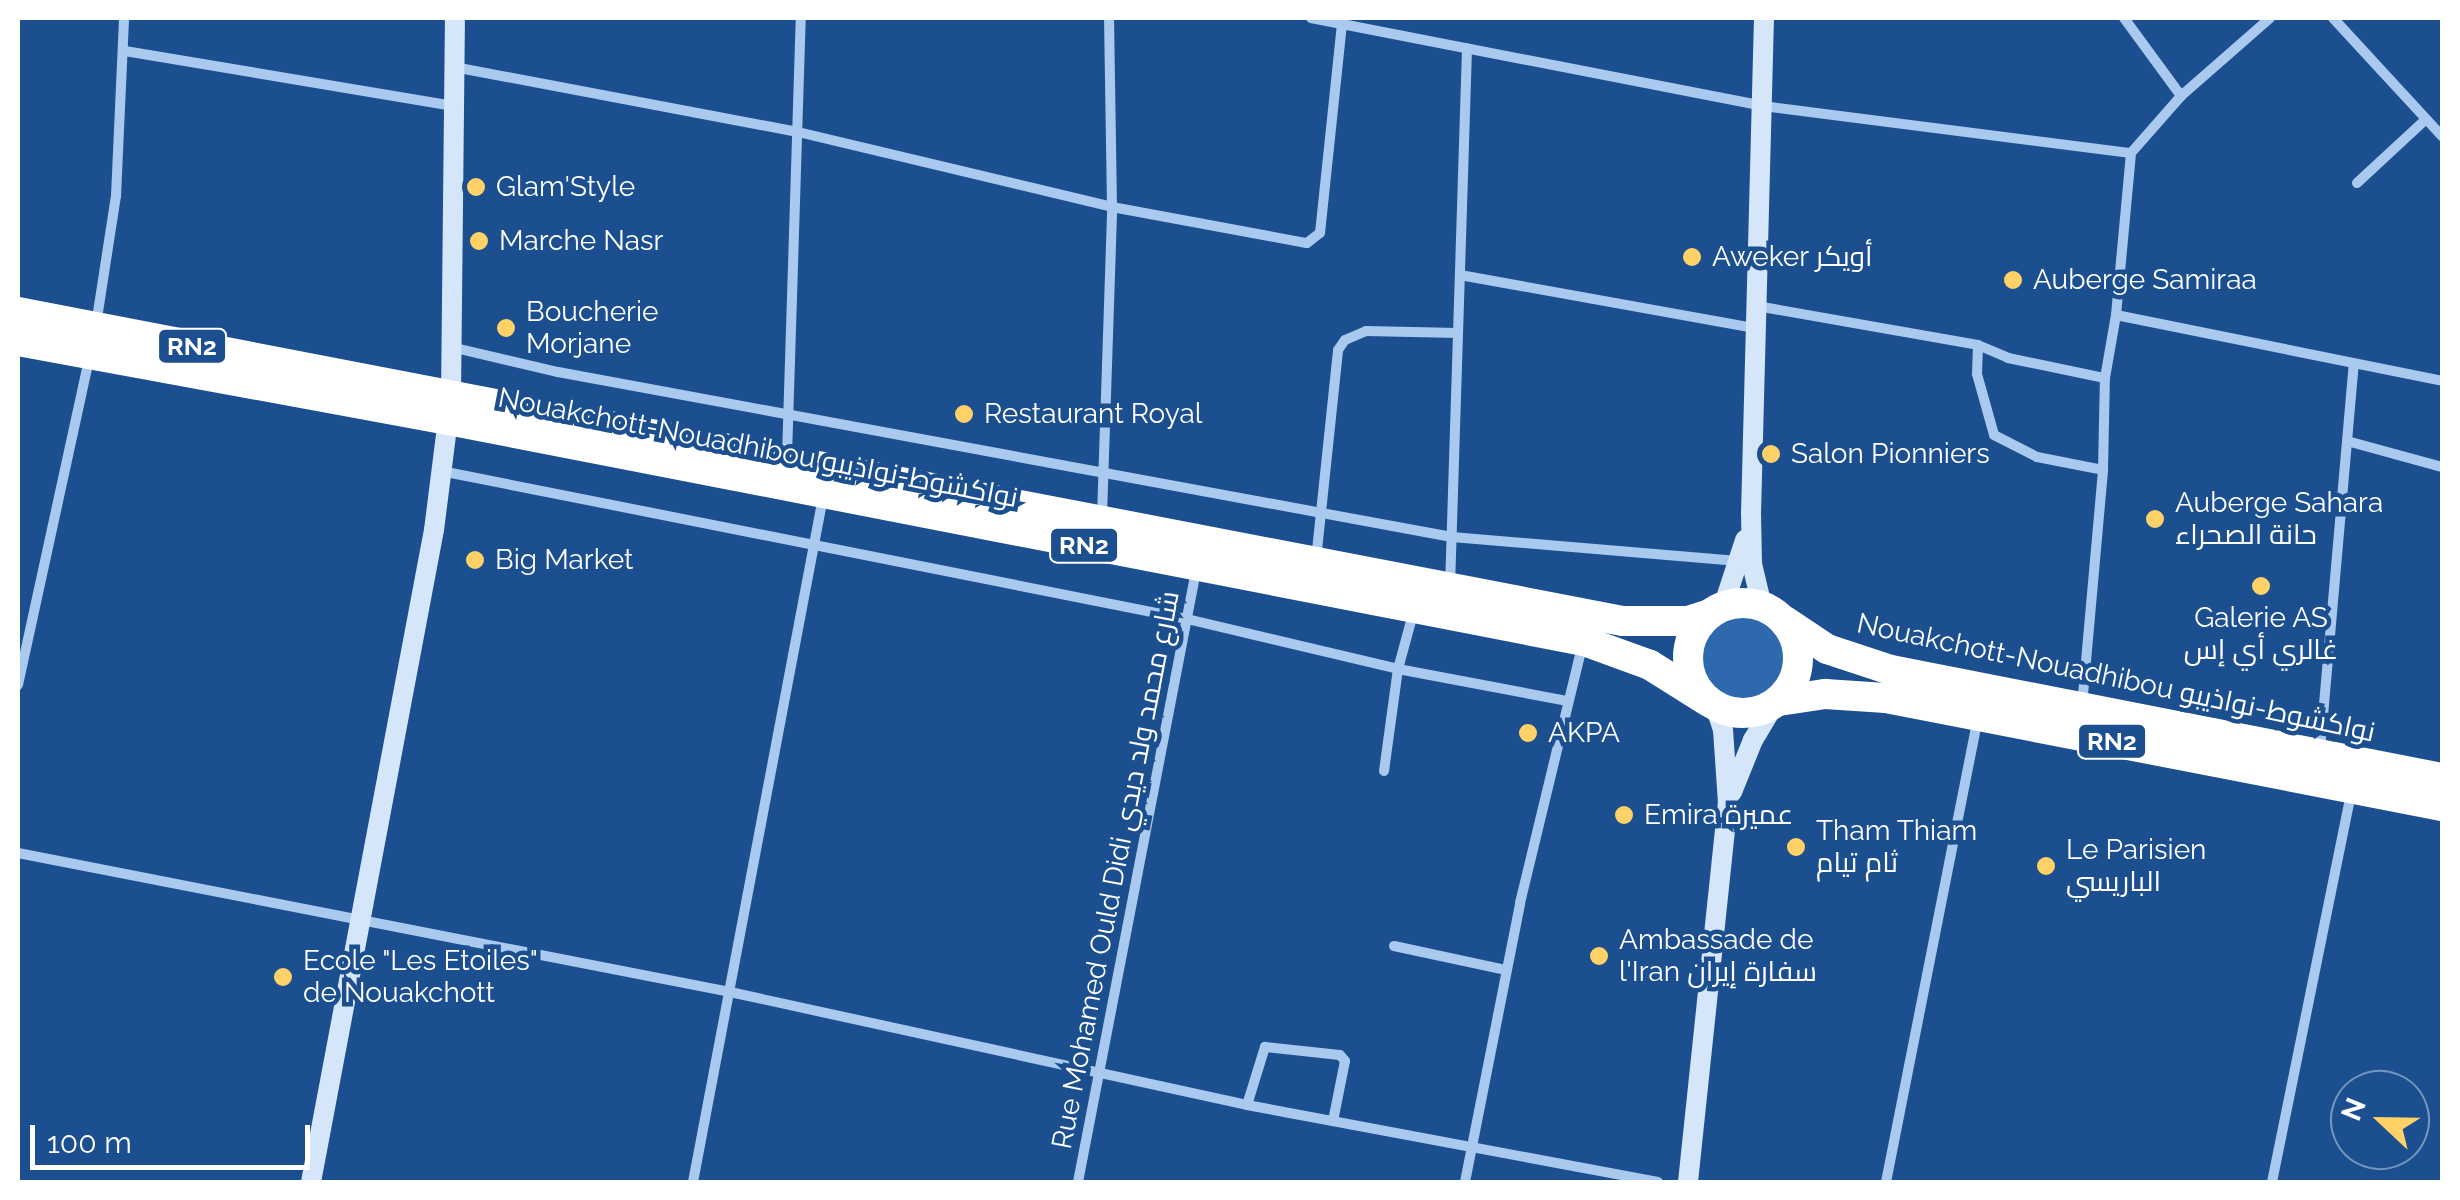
<!DOCTYPE html>
<html>
<head>
<meta charset="utf-8">
<style>
  body { margin:0 }
  #map { position:relative; width:2460px; height:1200px; overflow:hidden; background:#1b4f8f; font-family:Raleway,Cairo,sans-serif }
  div>[style] { position:absolute }
  .green>* { inset:0; background:#2e69ad }
  .round { border-radius:50% }
  .street>* { height:10px; margin:-5px; padding:0 5px; transform-origin:5px; border-radius:5px; background:#a9c9ee }
  .secondary>* { height:20px; margin:-10px; padding:0 10px; transform-origin:10px; border-radius:10px; background:#d6e6fa }
  .highway>* { height:30px; margin:-15px; padding:0 15px; transform-origin:15px; border-radius:15px; background:#fff }
  .highway>.ring { margin:-15px; padding:0; box-sizing:content-box; background:none; border:30px solid #fff; border-radius:50% }
  .dots>* { width:28px; height:28px; translate:-50% -50%; box-sizing:border-box; border:5px solid #1b4f8f; border-radius:50% }
  span { translate:-50% -50%; white-space:nowrap; text-align:center; line-height:1.15; -webkit-text-stroke:9px #1b4f8f; paint-order:stroke }
  .shield-label span { padding:2px 8px; background:#1b4f8f; border:2px solid; border-radius:8px; -webkit-text-stroke-width:0 }
  .shield-label { font-size:25px; color:#fff; font-weight:700 }
  .poi-label { font-size:28px; color:#fff }
  .left { translate:0 -50%; text-align:left }
  .street-label { font-size:28px; color:#fff }
  .frame { position:absolute; inset:0; border:20px solid #fff; pointer-events:none }
  .north { position:absolute; left:2330px; top:1070px; width:100px; height:100px; box-sizing:border-box; background:#1b4f8f; border:2px solid #7695bc; border-radius:50%; rotate:292deg; font-size:28px; font-weight:700; line-height:40px; text-align:center; color:#fff }
  .north::after { content:''; display:block; margin:auto; width:35px; height:45px; background:#ffd166; clip-path:polygon(50% 0,100% 100%,50% 72%,0 100%) }
  .scale { position:absolute; left:30px; top:1125px; width:280px; height:45px; box-sizing:border-box; border:5px solid #fff; border-top:0; padding-left:12px; font-size:30px; line-height:35px; white-space:nowrap; color:#fff; -webkit-text-stroke:8px #1b4f8f; paint-order:stroke }
</style>
</head>
<body>
<div id="map">
  <div class="green">
    <div class="round" style="left:1700px;top:616px;width:90px;height:90px"></div>
  </div>
  <div class="street">
    <div style="left:1311px;top:18px;width:460px;rotate:11deg"></div>
    <div style="left:1763px;top:106px;width:371px;rotate:7.3deg"></div>
    <div style="left:2124px;top:18px;width:97px;rotate:53.8deg"></div>
    <div style="left:2333px;top:18px;width:161px;rotate:47.3deg"></div>
    <div style="left:125px;top:51px;width:333px;rotate:9.5deg"></div>
    <div style="left:454px;top:67px;width:350px;rotate:10.7deg"></div>
    <div style="left:798px;top:132px;width:323px;rotate:13.4deg"></div>
    <div style="left:1112px;top:207px;width:198px;rotate:10.5deg"></div>
    <div style="left:1307px;top:243px;width:16px;rotate:-38deg"></div>
    <div style="left:1320px;top:233px;width:210px;rotate:-84deg"></div>
    <div style="left:2357px;top:183px;width:93px;rotate:-42.8deg"></div>
    <div style="left:1460px;top:275px;width:301px;rotate:10.2deg"></div>
    <div style="left:1757px;top:306px;width:224px;rotate:10deg"></div>
    <div style="left:1978px;top:345px;width:33px;rotate:23deg"></div>
    <div style="left:2008px;top:358px;width:99px;rotate:11.7deg"></div>
    <div style="left:2116px;top:315px;width:333px;rotate:11.4deg"></div>
    <div style="left:96px;top:325px;width:131px;rotate:-81.2deg"></div>
    <div style="left:116px;top:196px;width:178px;rotate:-87.4deg"></div>
    <div style="left:1978px;top:345px;width:29px;rotate:92deg"></div>
    <div style="left:1977px;top:374px;width:63px;rotate:74.4deg"></div>
    <div style="left:1994px;top:435px;width:48px;rotate:27.1deg"></div>
    <div style="left:2037px;top:457px;width:67px;rotate:11.1deg"></div>
    <div style="left:451px;top:347px;width:110px;rotate:13.2deg"></div>
    <div style="left:558px;top:372px;width:909px;rotate:10.46deg"></div>
    <div style="left:1452px;top:537px;width:287px;rotate:4.8deg"></div>
    <div style="left:2347px;top:441px;width:98px;rotate:15.3deg"></div>
    <div style="left:787px;top:456px;width:438px;rotate:-88.2deg"></div>
    <div style="left:441px;top:471px;width:761px;rotate:11.22deg"></div>
    <div style="left:1187px;top:619px;width:217px;rotate:13.3deg"></div>
    <div style="left:1398px;top:669px;width:61px;rotate:-74.8deg"></div>
    <div style="left:1102px;top:516px;width:309px;rotate:-88.1deg"></div>
    <div style="left:1112px;top:207px;width:189px;rotate:-90.9deg"></div>
    <div style="left:1316px;top:560px;width:211px;rotate:-84deg"></div>
    <div style="left:1338px;top:350px;width:12px;rotate:-55deg"></div>
    <div style="left:1345px;top:340px;width:23px;rotate:-23deg"></div>
    <div style="left:1366px;top:331px;width:92px;rotate:1.2deg"></div>
    <div style="left:1450px;top:587px;width:539px;rotate:-88.19deg"></div>
    <div style="left:18px;top:685px;width:337px;rotate:-77.7deg"></div>
    <div style="left:2082px;top:706px;width:237px;rotate:-84.9deg"></div>
    <div style="left:2103px;top:470px;width:92px;rotate:-88.8deg"></div>
    <div style="left:2105px;top:378px;width:64px;rotate:-80.1deg"></div>
    <div style="left:2116px;top:315px;width:163px;rotate:-84.7deg"></div>
    <div style="left:2131px;top:153px;width:76px;rotate:-48.7deg"></div>
    <div style="left:2181px;top:96px;width:118px;rotate:-41.2deg"></div>
    <div style="left:2320px;top:750px;width:388px;rotate:-85deg"></div>
    <div style="left:1384px;top:771px;width:103px;rotate:-82.2deg"></div>
    <div style="left:1398px;top:669px;width:173px;rotate:10.7deg"></div>
    <div style="left:18px;top:853px;width:725px;rotate:11.05deg"></div>
    <div style="left:730px;top:992px;width:529px;rotate:12.33deg"></div>
    <div style="left:1247px;top:1105px;width:418px;rotate:10.6deg"></div>
    <div style="left:1394px;top:946px;width:115px;rotate:12.1deg"></div>
    <div style="left:1247px;top:1105px;width:61px;rotate:-72.8deg"></div>
    <div style="left:1265px;top:1047px;width:75px;rotate:6.1deg"></div>
    <div style="left:1340px;top:1055px;width:8px;rotate:50deg"></div>
    <div style="left:1345px;top:1061px;width:61px;rotate:101.3deg"></div>
    <div style="left:693px;top:1182px;width:697px;rotate:-79.25deg"></div>
    <div style="left:1078px;top:1182px;width:622px;rotate:-79.07deg"></div>
    <div style="left:1465px;top:1182px;width:284px;rotate:-78.8deg"></div>
    <div style="left:1520px;top:903px;width:268px;rotate:-76.4deg"></div>
    <div style="left:1886px;top:1182px;width:469px;rotate:-78.8deg"></div>
    <div style="left:2272px;top:1182px;width:397px;rotate:-78.5deg"></div>
  </div>
  <div class="secondary">
    <div style="left:1762px;top:606px;width:43px;rotate:-103.4deg"></div>
    <div style="left:1752px;top:564px;width:50px;rotate:-91.1deg"></div>
    <div style="left:1751px;top:514px;width:496px;rotate:-88.5deg"></div>
    <div style="left:1723px;top:607px;width:71px;rotate:-71.8deg"></div>
    <div style="left:1732px;top:792px;width:56px;rotate:-68deg"></div>
    <div style="left:1753px;top:740px;width:41px;rotate:-59deg"></div>
    <div style="left:311px;top:1182px;width:664px;rotate:-79.32deg"></div>
    <div style="left:434px;top:530px;width:135px;rotate:-82.8deg"></div>
    <div style="left:451px;top:396px;width:378px;rotate:-89.4deg"></div>
    <div style="left:1688px;top:1182px;width:381px;rotate:-84deg"></div>
    <div style="left:1728px;top:803px;width:73px;rotate:-93.9deg"></div>
    <div style="left:1723px;top:730px;width:25px;rotate:-108deg"></div>
  </div>
  <div class="highway">
    <div style="left:18px;top:312px;width:1634px;rotate:10.9deg"></div>
    <div style="left:1623px;top:621px;width:65px"></div>
    <div style="left:1688px;top:621px;width:23px;rotate:-18deg"></div>
    <div style="left:18px;top:341px;width:437px;rotate:10.4deg"></div>
    <div style="left:448px;top:420px;width:1157px;rotate:11.01deg"></div>
    <div style="left:1584px;top:641px;width:70px;rotate:20deg"></div>
    <div style="left:1650px;top:665px;width:70px;rotate:32.1deg"></div>
    <div class="ring" style="left:1688px;top:603px;width:80px;height:80px"></div>
    <div style="left:1785px;top:621px;width:50px;rotate:33.7deg"></div>
    <div style="left:1827px;top:649px;width:67px;rotate:18.2deg"></div>
    <div style="left:1891px;top:670px;width:561px;rotate:11.09deg"></div>
    <div style="left:1779px;top:701px;width:47px;rotate:-8.7deg"></div>
    <div style="left:1825px;top:694px;width:61px;rotate:3.8deg"></div>
    <div style="left:1886px;top:698px;width:566px;rotate:10.99deg"></div>
  </div>
  <div class="dots">
    <div style="left:476px;top:187px;background:#ffd166"></div>
    <div style="left:479px;top:241px;background:#ffd166"></div>
    <div style="left:1692px;top:257px;background:#ffd166"></div>
    <div style="left:2013px;top:280px;background:#ffd166"></div>
    <div style="left:506px;top:328px;background:#ffd166"></div>
    <div style="left:964px;top:414px;background:#ffd166"></div>
    <div style="left:1771px;top:454px;background:#ffd166"></div>
    <div style="left:2155px;top:519px;background:#ffd166"></div>
    <div style="left:475px;top:560px;background:#ffd166"></div>
    <div style="left:2261px;top:586px;background:#ffd166"></div>
    <div style="left:1528px;top:733px;background:#ffd166"></div>
    <div style="left:1624px;top:815px;background:#ffd166"></div>
    <div style="left:1796px;top:847px;background:#ffd166"></div>
    <div style="left:2046px;top:866px;background:#ffd166"></div>
    <div style="left:1599px;top:956px;background:#ffd166"></div>
    <div style="left:283px;top:977px;background:#ffd166"></div>
  </div>
  <div class="shield-label">
    <span style="left:192px;top:346px">RN2</span>
    <span style="left:1084px;top:545px">RN2</span>
    <span style="left:2112px;top:741px">RN2</span>
  </div>
  <div class="poi-label">
    <span class="left" style="left:496px;top:187px">Glam'Style</span>
    <span class="left" style="left:499px;top:241px">Marche Nasr</span>
    <span class="left" style="left:1712px;top:257px">Aweker أويكر</span>
    <span class="left" style="left:2033px;top:280px">Auberge Samiraa</span>
    <span class="left" style="left:526px;top:328px">Boucherie<br>Morjane</span>
    <span class="left" style="left:984px;top:414px">Restaurant Royal</span>
    <span class="left" style="left:1791px;top:454px">Salon Pionniers</span>
    <span class="left" style="left:2175px;top:519px">Auberge Sahara<br>حانة الصحراء</span>
    <span class="left" style="left:495px;top:560px">Big Market</span>
    <span style="left:2261px;top:634px">Galerie AS<br>غالري أي إس</span>
    <span class="left" style="left:1548px;top:733px">AKPA</span>
    <span class="left" style="left:1644px;top:815px">Emira عميرة</span>
    <span class="left" style="left:1816px;top:847px">Tham Thiam<br>ثام تيام</span>
    <span class="left" style="left:2066px;top:866px">Le Parisien<br>الباريسي</span>
    <span class="left" style="left:1619px;top:956px">Ambassade de<br>l'Iran سفارة إيران</span>
    <span class="left" style="left:303px;top:977px">Ecole "Les Etoiles"<br>de Nouakchott</span>
  </div>
  <div class="street-label">
    <span style="left:758px;top:448px;rotate:11deg">Nouakchott-Nouadhibou نواكشوط-نواذيبو</span>
    <span style="left:2116px;top:678px;rotate:12deg">Nouakchott-Nouadhibou نواكشوط-نواذيبو</span>
    <span style="left:1116px;top:870px;rotate:-79deg">Rue Mohamed Ould Didi شارع محمد ولد ديدي</span>
  </div>
  <div class="frame"></div>
  <div class="north">N</div>
  <div class="scale">100 m</div>
</div>
</body>
</html>
